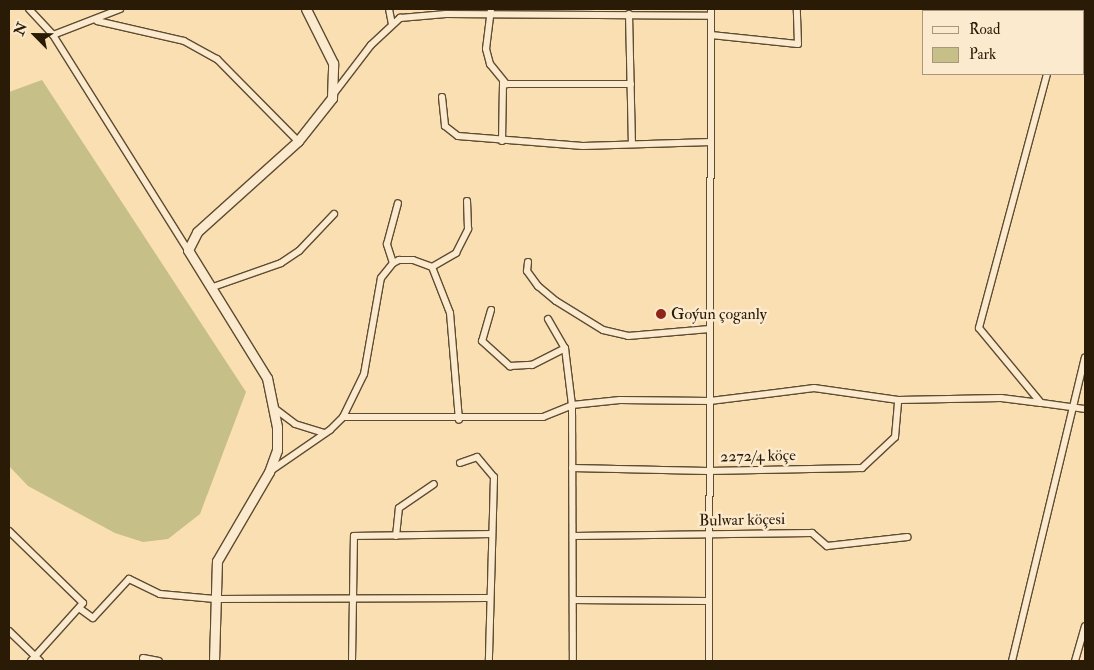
<!DOCTYPE html>
<html>
<head>
<meta charset="utf-8">
<style>
  body { margin:0 }
  #map { position:relative; width:1094px; height:670px; overflow:hidden; background:#fadfb3; font-family:"IM FELL Double Pica",serif }
  div>[style] { position:absolute }
  .green>* { inset:0; background:#c6bf87 }
  .roads { filter:drop-shadow(1px 0 #5e4c31) drop-shadow(-1px 0 #5e4c31) drop-shadow(0 1px #5e4c31) drop-shadow(0 -1px #5e4c31) }
  .street>* { height:6px; margin:-3px; padding:0 3px; transform-origin:3px; border-radius:3px; background:#fceace }
  .secondary>* { height:9px; margin:-4.5px; padding:0 4.5px; transform-origin:4.5px; border-radius:4.5px; background:#fceace }
  .dots>* { width:14px; height:14px; translate:-50% -50%; box-sizing:border-box; border:2px solid #fceace; border-radius:50% }
  span { translate:-50% -50%; white-space:nowrap; text-align:center; line-height:1.15; -webkit-text-stroke:5px #fceace; paint-order:stroke }
  .poi-label { font-size:16px; color:#2a1b06 }
  .left { translate:0 -50%; text-align:left }
  .street-label { font-size:16px; color:#2a1b06 }
  .frame { position:absolute; inset:0; border:10px solid #2a1b06; pointer-events:none }
  .legend { position:absolute; left:922px; top:10px; width:162px; height:65px; box-sizing:border-box; background:#fceace; border:1px solid #a8977e; margin:0; padding:6px 9px; list-style:none; font-size:15px; color:#2a1b06 }
  .legend li { display:flex; align-items:center; gap:10px; height:25px }
  .legend b { width:25px; border:1px solid #a8977e }
  .north { position:absolute; left:10px; top:10px; width:50px; height:50px; -webkit-text-stroke:4px #fceace; paint-order:stroke; rotate:293deg; font-size:14px; font-weight:700; line-height:20px; text-align:center; color:#2a1b06 }
  .north::after { content:''; display:block; margin:auto; width:18px; height:22px; background:#2a1b06; clip-path:polygon(50% 0,100% 100%,50% 72%,0 100%) }
</style>
</head>
<body>
<div id="map">
  <div class="green">
    <div style="clip-path:polygon(42px 80px,246px 392px,200px 514px,168px 539px,143px 542px,115px 533px,28px 486px,9px 466px,9px 92px)"></div>
  </div>
  <div class="roads">
    <div class="street">
      <div style="left:29px;top:9px;width:35px;rotate:47deg"></div>
      <div style="left:53px;top:35px;width:254px;rotate:57.9deg"></div>
      <div style="left:389px;top:9px;width:16px;rotate:79deg"></div>
      <div style="left:491px;top:9px;width:40px;rotate:97.1deg"></div>
      <div style="left:486px;top:49px;width:16px;rotate:75deg"></div>
      <div style="left:490px;top:64px;width:26px;rotate:51deg"></div>
      <div style="left:506px;top:84px;width:125px"></div>
      <div style="left:1065px;top:11px;width:2px;rotate:-90deg"></div>
      <div style="left:629px;top:14px;width:130px;rotate:88.7deg"></div>
      <div style="left:97px;top:21px;width:89px;rotate:12.9deg"></div>
      <div style="left:184px;top:41px;width:38px;rotate:29deg"></div>
      <div style="left:217px;top:59px;width:115px;rotate:45.4deg"></div>
      <div style="left:53px;top:35px;width:72px;rotate:-21.2deg"></div>
      <div style="left:711px;top:35px;width:87px;rotate:5.9deg"></div>
      <div style="left:798px;top:44px;width:35px;rotate:-92deg"></div>
      <div style="left:1083px;top:35px;width:2px;rotate:27deg"></div>
      <div style="left:1047px;top:74px;width:263px;rotate:105deg"></div>
      <div style="left:979px;top:328px;width:97px;rotate:50.4deg"></div>
      <div style="left:1041px;top:403px;width:44px;rotate:7.8deg"></div>
      <div style="left:332px;top:96px;width:64px;rotate:-52.6deg"></div>
      <div style="left:371px;top:45px;width:40px;rotate:-43deg"></div>
      <div style="left:400px;top:18px;width:46px;rotate:-5deg"></div>
      <div style="left:446px;top:14px;width:265px;rotate:0.4deg"></div>
      <div style="left:442px;top:97px;width:29px;rotate:84deg"></div>
      <div style="left:445px;top:126px;width:16px;rotate:38deg"></div>
      <div style="left:458px;top:136px;width:125px;rotate:4.6deg"></div>
      <div style="left:583px;top:146px;width:128px;rotate:-1.8deg"></div>
      <div style="left:502px;top:141px;width:59px;rotate:-89deg"></div>
      <div style="left:528px;top:262px;width:9px;rotate:96deg"></div>
      <div style="left:527px;top:271px;width:19px;rotate:54deg"></div>
      <div style="left:538px;top:286px;width:23px;rotate:40deg"></div>
      <div style="left:556px;top:301px;width:55px;rotate:31.7deg"></div>
      <div style="left:603px;top:330px;width:26px;rotate:13deg"></div>
      <div style="left:628px;top:336px;width:82px;rotate:-4.9deg"></div>
      <div style="left:393px;top:263px;width:20px;rotate:-108deg"></div>
      <div style="left:387px;top:244px;width:42px;rotate:-75deg"></div>
      <div style="left:432px;top:267px;width:49px;rotate:68.6deg"></div>
      <div style="left:450px;top:313px;width:107px;rotate:85.2deg"></div>
      <div style="left:213px;top:287px;width:72px;rotate:-19.4deg"></div>
      <div style="left:281px;top:263px;width:22px;rotate:-34deg"></div>
      <div style="left:299px;top:251px;width:51px;rotate:-46.6deg"></div>
      <div style="left:491px;top:310px;width:32px;rotate:106deg"></div>
      <div style="left:482px;top:341px;width:38px;rotate:42deg"></div>
      <div style="left:510px;top:366px;width:22px;rotate:-3deg"></div>
      <div style="left:532px;top:365px;width:37px;rotate:-27deg"></div>
      <div style="left:548px;top:319px;width:34px;rotate:60deg"></div>
      <div style="left:565px;top:348px;width:57px;rotate:83deg"></div>
      <div style="left:572px;top:405px;width:256px;rotate:89.8deg"></div>
      <div style="left:274px;top:408px;width:26px;rotate:37deg"></div>
      <div style="left:295px;top:424px;width:30px;rotate:17deg"></div>
      <div style="left:343px;top:417px;width:200px"></div>
      <div style="left:543px;top:417px;width:31px;rotate:-22deg"></div>
      <div style="left:572px;top:405px;width:48px;rotate:-5.9deg"></div>
      <div style="left:620px;top:400px;width:90px;rotate:0.6deg"></div>
      <div style="left:710px;top:401px;width:105px;rotate:-7.1deg"></div>
      <div style="left:814px;top:388px;width:85px;rotate:8.1deg"></div>
      <div style="left:898px;top:400px;width:103px;rotate:-1.1deg"></div>
      <div style="left:1001px;top:398px;width:40px;rotate:7.1deg"></div>
      <div style="left:460px;top:463px;width:18px;rotate:-19deg"></div>
      <div style="left:477px;top:457px;width:26px;rotate:50deg"></div>
      <div style="left:494px;top:477px;width:184px;rotate:91.6deg"></div>
      <div style="left:572px;top:468px;width:136px;rotate:1.3deg"></div>
      <div style="left:708px;top:471px;width:154px;rotate:-1.1deg"></div>
      <div style="left:862px;top:468px;width:45px;rotate:-43.2deg"></div>
      <div style="left:895px;top:437px;width:37px;rotate:-85deg"></div>
      <div style="left:269px;top:472px;width:74px;rotate:-34.5deg"></div>
      <div style="left:330px;top:430px;width:18px;rotate:-45deg"></div>
      <div style="left:343px;top:417px;width:48px;rotate:-64deg"></div>
      <div style="left:364px;top:374px;width:97px;rotate:-80deg"></div>
      <div style="left:381px;top:278px;width:19px;rotate:-51deg"></div>
      <div style="left:393px;top:263px;width:7px;rotate:-27deg"></div>
      <div style="left:399px;top:260px;width:14px"></div>
      <div style="left:413px;top:260px;width:20px;rotate:20deg"></div>
      <div style="left:432px;top:267px;width:28px;rotate:-30deg"></div>
      <div style="left:456px;top:253px;width:27px;rotate:-63deg"></div>
      <div style="left:468px;top:229px;width:28px;rotate:-92deg"></div>
      <div style="left:9px;top:531px;width:103px;rotate:44.2deg"></div>
      <div style="left:83px;top:603px;width:78px;rotate:131.9deg"></div>
      <div style="left:396px;top:536px;width:28px;rotate:-84deg"></div>
      <div style="left:399px;top:508px;width:42px;rotate:-34.4deg"></div>
      <div style="left:573px;top:536px;width:239px;rotate:-0.7deg"></div>
      <div style="left:812px;top:533px;width:20px;rotate:41deg"></div>
      <div style="left:827px;top:546px;width:81px;rotate:-6.4deg"></div>
      <div style="left:573px;top:600px;width:135px;rotate:0.4deg"></div>
      <div style="left:79px;top:608px;width:17px;rotate:36deg"></div>
      <div style="left:93px;top:618px;width:53px;rotate:-47.3deg"></div>
      <div style="left:129px;top:579px;width:34px;rotate:26deg"></div>
      <div style="left:160px;top:594px;width:55px;rotate:5.2deg"></div>
      <div style="left:215px;top:599px;width:274px;rotate:-0.2deg"></div>
      <div style="left:9px;top:631px;width:43px;rotate:44.1deg"></div>
      <div style="left:143px;top:658px;width:16px;rotate:11deg"></div>
      <div style="left:352px;top:661px;width:125px;rotate:-89.1deg"></div>
      <div style="left:354px;top:536px;width:137px;rotate:-0.8deg"></div>
      <div style="left:709px;top:661px;width:652px;rotate:-89.82deg"></div>
      <div style="left:1012px;top:661px;width:312px;rotate:-76.5deg"></div>
      <div style="left:1075px;top:661px;width:36px;rotate:-74deg"></div>
    </div>
    <div class="secondary">
      <div style="left:214px;top:661px;width:100px;rotate:-88.3deg"></div>
      <div style="left:217px;top:561px;width:103px;rotate:-59.7deg"></div>
      <div style="left:269px;top:472px;width:23px;rotate:-70deg"></div>
      <div style="left:277px;top:450px;width:23px;rotate:-90deg"></div>
      <div style="left:277px;top:427px;width:50px;rotate:-101.5deg"></div>
      <div style="left:267px;top:378px;width:150px;rotate:-121.7deg"></div>
      <div style="left:188px;top:250px;width:20px;rotate:-63deg"></div>
      <div style="left:197px;top:232px;width:136px;rotate:-42deg"></div>
      <div style="left:298px;top:141px;width:55px;rotate:-51.7deg"></div>
      <div style="left:332px;top:98px;width:35px;rotate:-88deg"></div>
      <div style="left:333px;top:63px;width:60px;rotate:-116.6deg"></div>
    </div>
  </div>
  <div class="dots">
    <div style="left:661px;top:314px;background:#8f2418"></div>
  </div>
  <div class="poi-label">
    <span class="left" style="left:671px;top:314px">Goýun çoganly</span>
  </div>
  <div class="street-label">
    <span style="left:758px;top:456px;rotate:-1deg">2272/4 köçe</span>
    <span style="left:742px;top:520px;rotate:-1deg">Bulwar köçesi</span>
  </div>
  <div class="frame"></div>
  <ul class="legend">
  <li><b style="height:6px;background:#fceace"></b>Road</li>
  <li><b style="height:14px;background:#c6bf87"></b>Park</li>
  </ul>
  <div class="north">N</div>
</div>
</body>
</html>
